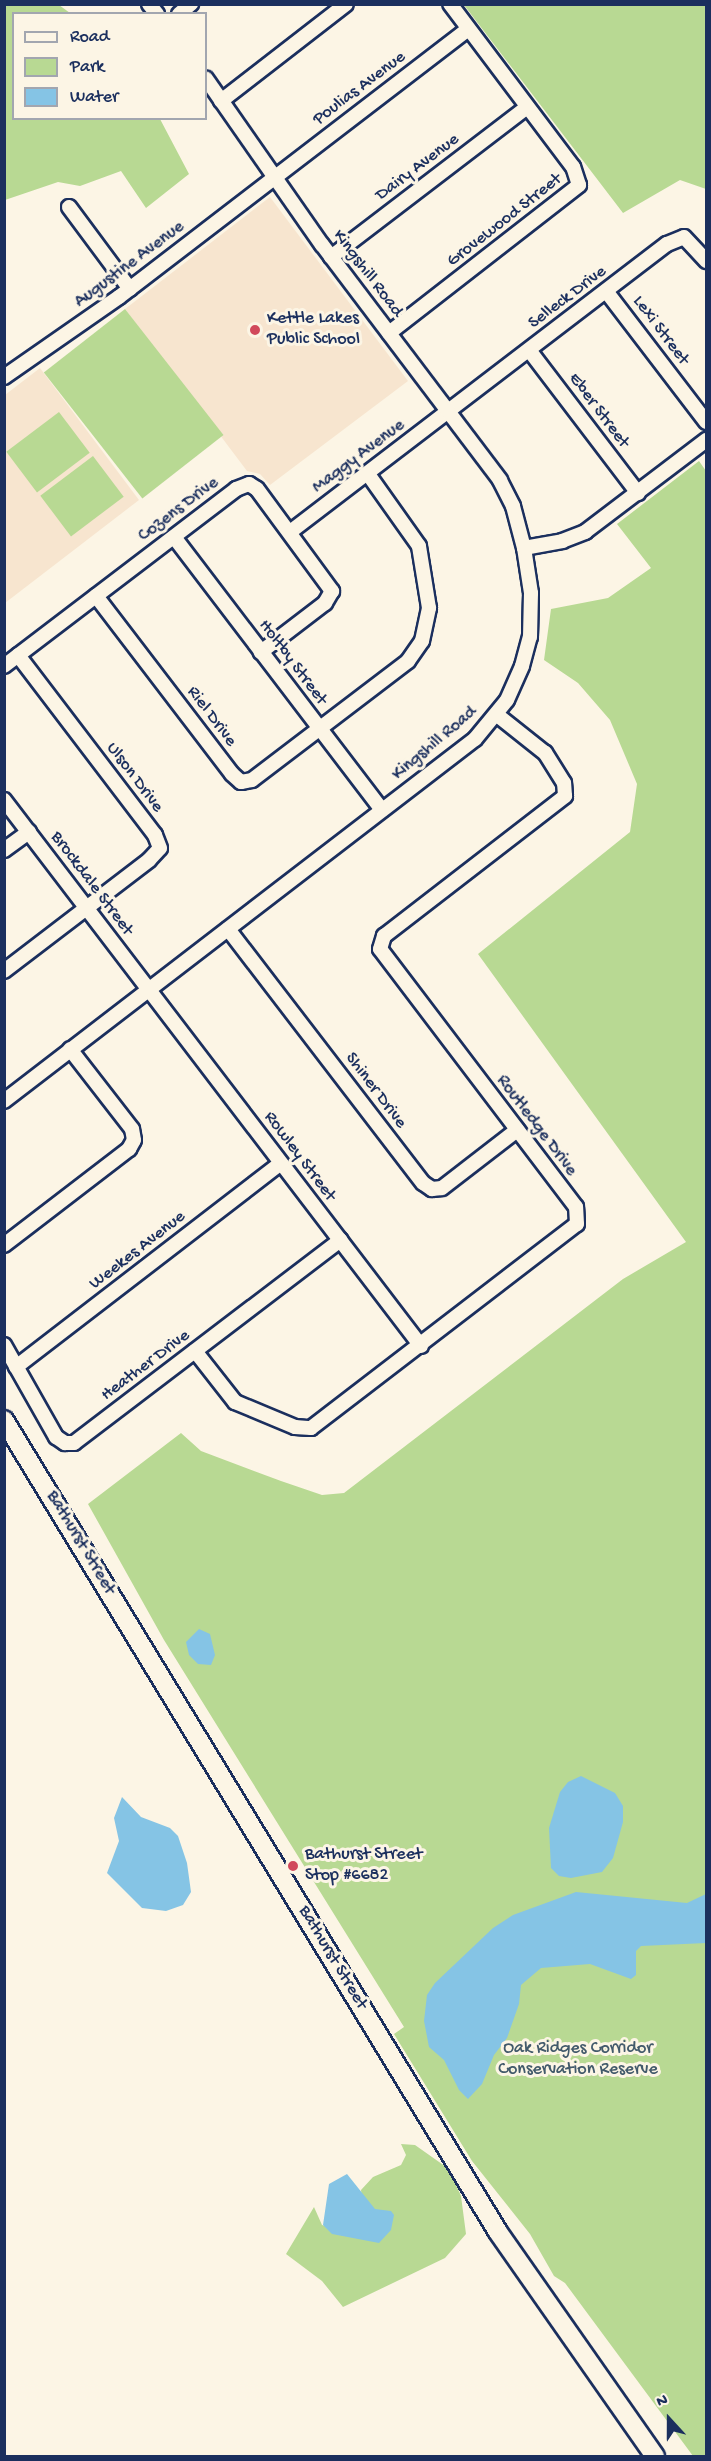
<!DOCTYPE html>
<html>
<head>
<meta charset="utf-8">
<style>
  body { margin:0 }
  #map { position:relative; width:711px; height:2461px; overflow:hidden; background:#fcf5e5; font-family:"Gochi Hand",sans-serif }
  div>[style] { position:absolute }
  .built>* { inset:0; background:#f7e5cf }
  .green>* { inset:0; background:#b8d993; transform-origin:0 0 }
  .water>* { inset:0; background:#85c4e5 }
  .roads { filter:drop-shadow(2px 0 #1b2f5e) drop-shadow(-2px 0 #1b2f5e) drop-shadow(0 2px #1b2f5e) drop-shadow(0 -2px #1b2f5e) }
  .minor>* { height:14px; margin:-7px; padding:0 7px; transform-origin:7px; border-radius:7px; background:#fcf5e5 }
  .major>* { height:18px; margin:-9px; padding:0 9px; transform-origin:9px; border-radius:9px; background:#fcf5e5 }
  .dots>* { width:16px; height:16px; translate:-50% -50%; box-sizing:border-box; border:3px solid #fcf5e5; border-radius:50% }
  span { translate:-50% -50%; white-space:nowrap; text-align:center; line-height:1.15; -webkit-text-stroke:6px #fcf5e5; paint-order:stroke }
  .street-label { font-size:18px; color:#1b2f5e }
  .poi-label { font-size:18px; color:#1b2f5e }
  .left { translate:0 -50%; text-align:left }
  .park-label { font-size:18px; color:#425a6b }
  .frame { position:absolute; inset:0; border:6px solid #1b2f5e; pointer-events:none }
  .legend { position:absolute; left:12px; top:12px; width:195px; height:108px; box-sizing:border-box; background:#fcf5e5; border:2px solid #a2a6af; margin:0; padding:8px 10px; list-style:none; font-size:18px; color:#1b2f5e }
  .legend li { display:flex; align-items:center; gap:12px; height:30px }
  .legend b { width:30px; border:2px solid #a2a6af }
  .north { position:absolute; left:639px; top:2389px; width:60px; height:60px; -webkit-text-stroke:4px #fcf5e5; paint-order:stroke; rotate:339deg; font-size:16px; font-weight:700; line-height:24px; text-align:center; color:#1b2f5e }
  .north::after { content:''; display:block; margin:auto; width:21px; height:27px; background:#1b2f5e; clip-path:polygon(50% 0,100% 100%,50% 72%,0 100%) }
</style>
</head>
<body>
<div id="map">
  <div class="built">
    <div style="clip-path:polygon(270px 197px,408px 381px,270px 485px,260px 474px,247px 471px,125px 309px)"></div>
    <div style="clip-path:polygon(40px 368px,139px 500px,5px 603px,5px 395px)"></div>
  </div>
  <div class="green">
    <div style="clip-path:polygon(4px 5px,59px 5px,70px 13px,14px 14px,14px 118px,160px 119px,189px 174px,146px 208px,121px 171px,80px 186px,58px 182px,5px 200px)"></div>
    <div style="clip-path:polygon(464px 5px,706px 5px,706px 189px,680px 180px,623px 213px)"></div>
    <div style="left:125px;top:309px;width:160px;height:103px;rotate:52deg"></div>
    <div style="left:59px;top:412px;width:51px;height:66px;rotate:53deg"></div>
    <div style="left:93px;top:456px;width:51px;height:66px;rotate:53deg"></div>
    <div style="clip-path:polygon(699px 461px,706px 471px,706px 2456px,693px 2456px,565px 2283px,554px 2276px,530px 2234px,472px 2161px,394px 2034px,404px 2027px,164px 1640px,88px 1504px,181px 1433px,201px 1451px,281px 1481px,322px 1495px,344px 1493px,623px 1279px,686px 1242px,478px 954px,630px 832px,637px 784px,610px 720px,578px 683px,544px 660px,551px 609px,608px 598px,651px 568px,617px 524px)"></div>
    <div style="clip-path:polygon(401px 2144px,415px 2145px,449px 2169px,461px 2196px,466px 2234px,445px 2258px,343px 2307px,322px 2281px,286px 2254px,314px 2207px,322px 2225px,329px 2227px,362px 2198px,361px 2190px,373px 2177px,401px 2165px,406px 2155px)"></div>
  </div>
  <div class="water">
    <div style="clip-path:polygon(199px 1629px,210px 1634px,215px 1655px,211px 1665px,198px 1664px,189px 1655px,186px 1642px)"></div>
    <div style="clip-path:polygon(581px 1776px,615px 1793px,623px 1806px,623px 1822px,613px 1858px,602px 1872px,571px 1878px,559px 1876px,551px 1868px,549px 1828px,560px 1792px,568px 1782px)"></div>
    <div style="clip-path:polygon(122px 1797px,141px 1817px,170px 1828px,178px 1836px,187px 1863px,191px 1892px,183px 1905px,166px 1911px,142px 1908px,107px 1873px,119px 1841px,114px 1818px)"></div>
    <div style="clip-path:polygon(576px 1892px,687px 1903px,706px 1894px,706px 1943px,641px 1946px,636px 1951px,636px 1975px,631px 1979px,590px 1964px,541px 1968px,521px 1985px,519px 2004px,507px 2038px,494px 2055px,482px 2084px,468px 2099px,459px 2090px,444px 2060px,429px 2047px,424px 2021px,427px 1995px,435px 1983px,493px 1928px,513px 1915px)"></div>
    <div style="clip-path:polygon(347px 2174px,375px 2209px,391px 2211px,394px 2215px,391px 2230px,379px 2243px,332px 2234px,323px 2225px,329px 2184px)"></div>
  </div>
  <div class="roads">
    <div class="minor">
      <div style="left:149px;top:4px;width:13px;rotate:51deg"></div>
      <div style="left:179px;top:14px;width:16px;rotate:-40deg"></div>
      <div style="left:221px;top:101px;width:158px;rotate:-37.8deg"></div>
      <div style="left:69px;top:207px;width:102px;rotate:53.4deg"></div>
      <div style="left:331px;top:257px;width:247px;rotate:-37.4deg"></div>
      <div style="left:606px;top:291px;width:165px;rotate:52.6deg"></div>
      <div style="left:389px;top:333px;width:241px;rotate:-37.9deg"></div>
      <div style="left:579px;top:185px;width:19px;rotate:-108deg"></div>
      <div style="left:573px;top:167px;width:204px;rotate:-127deg"></div>
      <div style="left:529px;top:350px;width:180px;rotate:52.7deg"></div>
      <div style="left:4px;top:377px;width:140px;rotate:-34.8deg"></div>
      <div style="left:119px;top:297px;width:440px;rotate:-37.5deg"></div>
      <div style="left:290px;top:532px;width:474px;rotate:-37.4deg"></div>
      <div style="left:667px;top:244px;width:18px;rotate:-22deg"></div>
      <div style="left:684px;top:237px;width:33px;rotate:47deg"></div>
      <div style="left:174px;top:537px;width:343px;rotate:52.7deg"></div>
      <div style="left:524px;top:548px;width:39px;rotate:-10deg"></div>
      <div style="left:562px;top:541px;width:25px;rotate:-21deg"></div>
      <div style="left:585px;top:532px;width:152px;rotate:-37.2deg"></div>
      <div style="left:96px;top:596px;width:224px;rotate:52.6deg"></div>
      <div style="left:232px;top:774px;width:12px;rotate:42deg"></div>
      <div style="left:241px;top:782px;width:11px;rotate:-10deg"></div>
      <div style="left:252px;top:780px;width:196px;rotate:-37.3deg"></div>
      <div style="left:408px;top:661px;width:24px;rotate:-55deg"></div>
      <div style="left:422px;top:641px;width:34px;rotate:-78deg"></div>
      <div style="left:429px;top:608px;width:63px;rotate:-99.2deg"></div>
      <div style="left:419px;top:546px;width:88px;rotate:-125.3deg"></div>
      <div style="left:4px;top:666px;width:292px;rotate:-37.3deg"></div>
      <div style="left:236px;top:489px;width:14px;rotate:-21deg"></div>
      <div style="left:249px;top:484px;width:9px;rotate:32deg"></div>
      <div style="left:257px;top:489px;width:127px;rotate:53.7deg"></div>
      <div style="left:332px;top:591px;width:14px;rotate:120deg"></div>
      <div style="left:325px;top:603px;width:81px;rotate:142.6deg"></div>
      <div style="left:4px;top:800px;width:687px;rotate:52.63deg"></div>
      <div style="left:4px;top:850px;width:31px;rotate:-36deg"></div>
      <div style="left:228px;top:929px;width:320px;rotate:52.5deg"></div>
      <div style="left:423px;top:1183px;width:11px;rotate:34deg"></div>
      <div style="left:432px;top:1189px;width:10px;rotate:-6deg"></div>
      <div style="left:442px;top:1188px;width:95px;rotate:-37.7deg"></div>
      <div style="left:4px;top:971px;width:183px;rotate:-37.4deg"></div>
      <div style="left:149px;top:860px;width:16px;rotate:-47deg"></div>
      <div style="left:160px;top:848px;width:14px;rotate:-111deg"></div>
      <div style="left:155px;top:835px;width:226px;rotate:-127.3deg"></div>
      <div style="left:4px;top:1101px;width:594px;rotate:-37.55deg"></div>
      <div style="left:475px;top:739px;width:50px;rotate:-50.6deg"></div>
      <div style="left:507px;top:700px;width:37px;rotate:-66deg"></div>
      <div style="left:522px;top:666px;width:30px;rotate:-75deg"></div>
      <div style="left:530px;top:637px;width:44px;rotate:-88.7deg"></div>
      <div style="left:531px;top:593px;width:46px;rotate:-98.8deg"></div>
      <div style="left:524px;top:548px;width:43px;rotate:-104.7deg"></div>
      <div style="left:513px;top:506px;width:29px;rotate:-117deg"></div>
      <div style="left:500px;top:480px;width:295px;rotate:-127.1deg"></div>
      <div style="left:322px;top:245px;width:203px;rotate:-124.9deg"></div>
      <div style="left:4px;top:1245px;width:158px;rotate:-37.5deg"></div>
      <div style="left:129px;top:1149px;width:10px;rotate:-61deg"></div>
      <div style="left:134px;top:1140px;width:11px;rotate:-100deg"></div>
      <div style="left:132px;top:1129px;width:101px;rotate:-127.8deg"></div>
      <div style="left:4px;top:1345px;width:106px;rotate:60.5deg"></div>
      <div style="left:56px;top:1437px;width:11px;rotate:34deg"></div>
      <div style="left:65px;top:1443px;width:9px"></div>
      <div style="left:74px;top:1443px;width:335px;rotate:-37.3deg"></div>
      <div style="left:195px;top:1351px;width:65px;rotate:51.9deg"></div>
      <div style="left:235px;top:1402px;width:65px;rotate:22.6deg"></div>
      <div style="left:295px;top:1427px;width:16px;rotate:4deg"></div>
      <div style="left:311px;top:1428px;width:335px;rotate:-37.5deg"></div>
      <div style="left:577px;top:1224px;width:17px;rotate:-93deg"></div>
      <div style="left:576px;top:1207px;width:324px;rotate:-127.2deg"></div>
      <div style="left:380px;top:949px;width:14px;rotate:-73deg"></div>
      <div style="left:384px;top:936px;width:229px;rotate:-37.7deg"></div>
      <div style="left:565px;top:796px;width:13px;rotate:-94deg"></div>
      <div style="left:564px;top:783px;width:36px;rotate:-122deg"></div>
      <div style="left:545px;top:753px;width:61px;rotate:-141.6deg"></div>
      <div style="left:16px;top:1367px;width:334px;rotate:-37.6deg"></div>
    </div>
    <div class="major">
      <div style="left:4px;top:1420px;width:950px;rotate:58.68deg"></div>
      <div style="left:498px;top:2232px;width:274px;rotate:55deg"></div>
    </div>
  </div>
  <div class="dots">
    <div style="left:255px;top:330px;background:#d1495b"></div>
    <div style="left:293px;top:1866px;background:#d1495b"></div>
  </div>
  <div class="street-label">
    <span style="left:360px;top:89px;rotate:-37deg">Poulias Avenue</span>
    <span style="left:418px;top:168px;rotate:-37deg">Dairy Avenue</span>
    <span style="left:505px;top:221px;rotate:-38deg">Grovewood Street</span>
    <span style="left:130px;top:265px;rotate:-37deg">Augustine Avenue</span>
    <span style="left:367px;top:274px;rotate:53deg">Kingshill Road</span>
    <span style="left:568px;top:298px;rotate:-37deg">Selleck Drive</span>
    <span style="left:660px;top:331px;rotate:53deg">Lexi Street</span>
    <span style="left:598px;top:411px;rotate:53deg">Eber Street</span>
    <span style="left:359px;top:457px;rotate:-37deg">Maggy Avenue</span>
    <span style="left:179px;top:510px;rotate:-37deg">Cozens Drive</span>
    <span style="left:292px;top:663px;rotate:53deg">Holtby Street</span>
    <span style="left:211px;top:717px;rotate:53deg">Riel Drive</span>
    <span style="left:435px;top:744px;rotate:-40deg">Kingshill Road</span>
    <span style="left:134px;top:778px;rotate:53deg">Ulson Drive</span>
    <span style="left:91px;top:884px;rotate:53deg">Brockdale Street</span>
    <span style="left:375px;top:1091px;rotate:53deg">Shiner Drive</span>
    <span style="left:536px;top:1126px;rotate:53deg">Routledge Drive</span>
    <span style="left:299px;top:1157px;rotate:53deg">Rowley Street</span>
    <span style="left:138px;top:1251px;rotate:-38deg">Weekes Avenue</span>
    <span style="left:146px;top:1366px;rotate:-37deg">Heather Drive</span>
    <span style="left:80px;top:1543px;rotate:59deg">Bathurst Street</span>
    <span style="left:332px;top:1958px;rotate:59deg">Bathurst Street</span>
  </div>
  <div class="poi-label">
    <span class="left" style="left:267px;top:330px">Kettle Lakes<br>Public School</span>
    <span class="left" style="left:305px;top:1866px">Bathurst Street<br>Stop #6682</span>
  </div>
  <div class="park-label">
    <span style="left:578px;top:2060px">Oak Ridges Corridor<br>Conservation Reserve</span>
  </div>
  <div class="frame"></div>
  <ul class="legend">
  <li><b style="height:8px;background:#fcf5e5"></b>Road</li>
  <li><b style="height:16px;background:#b8d993"></b>Park</li>
  <li><b style="height:16px;background:#85c4e5"></b>Water</li>
  </ul>
  <div class="north">N</div>
</div>
</body>
</html>
